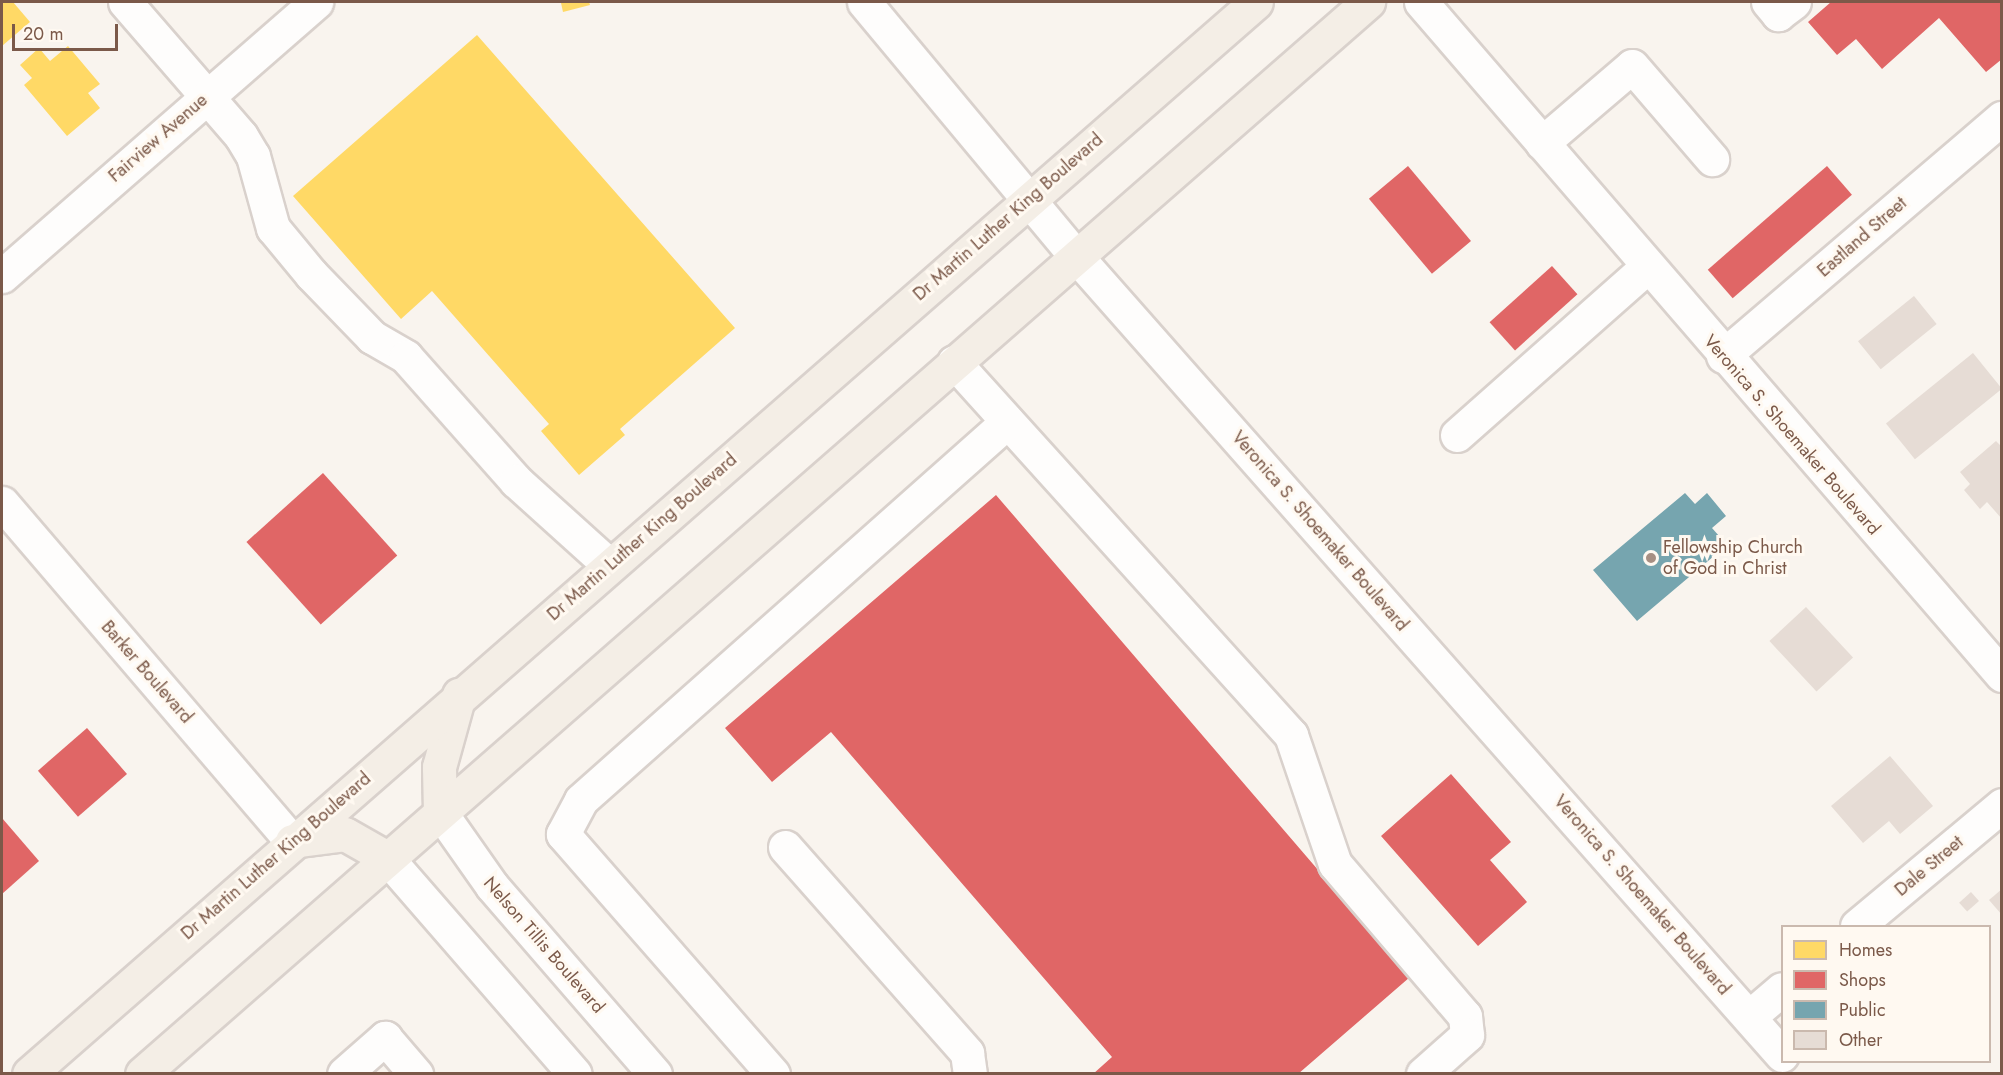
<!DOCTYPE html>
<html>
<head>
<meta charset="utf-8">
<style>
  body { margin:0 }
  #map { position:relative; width:2003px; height:1075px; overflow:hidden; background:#f9f4ee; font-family:Jost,sans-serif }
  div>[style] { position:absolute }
  .homes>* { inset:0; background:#ffd966 }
  .shops>* { inset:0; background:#e06666; transform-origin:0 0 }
  .public>* { inset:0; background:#76a5af }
  .building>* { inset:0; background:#e6dcd5; transform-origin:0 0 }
  .roads { filter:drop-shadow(2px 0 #d9d1cc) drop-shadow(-2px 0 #d9d1cc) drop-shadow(0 2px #d9d1cc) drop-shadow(0 -2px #d9d1cc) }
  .minor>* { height:33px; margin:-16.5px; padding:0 16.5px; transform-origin:16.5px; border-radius:16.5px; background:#fefdfc }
  .major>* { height:33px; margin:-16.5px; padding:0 16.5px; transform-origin:16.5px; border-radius:16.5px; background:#f4eee6 }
  .dots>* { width:16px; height:16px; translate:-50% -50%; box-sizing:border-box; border:3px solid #fff9f1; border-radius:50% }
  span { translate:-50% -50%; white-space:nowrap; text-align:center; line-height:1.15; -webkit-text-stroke:6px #fff9f1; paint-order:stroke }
  .street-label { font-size:18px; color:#7b5949 }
  .poi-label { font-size:18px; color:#7b5949 }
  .left { translate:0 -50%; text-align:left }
  .frame { position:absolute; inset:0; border:3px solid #7b5949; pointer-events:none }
  .legend { position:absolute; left:1781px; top:925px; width:210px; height:138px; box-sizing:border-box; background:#fff9f1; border:2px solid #cab9ae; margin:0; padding:8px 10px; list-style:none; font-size:18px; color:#7b5949 }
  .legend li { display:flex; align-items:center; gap:12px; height:30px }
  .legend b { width:30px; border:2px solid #cab9ae }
  .scale { position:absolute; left:12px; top:24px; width:106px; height:27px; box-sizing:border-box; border:3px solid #7b5949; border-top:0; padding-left:8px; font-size:18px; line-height:21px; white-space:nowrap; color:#7b5949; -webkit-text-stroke:4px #fff9f1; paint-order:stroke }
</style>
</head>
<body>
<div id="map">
  <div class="homes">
    <div style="clip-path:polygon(2px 2px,13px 2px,30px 22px,2px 46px)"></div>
    <div style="clip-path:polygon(589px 2px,590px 5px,563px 12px,561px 3px)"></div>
    <div style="clip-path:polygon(477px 35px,735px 328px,620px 429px,625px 435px,579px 475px,541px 431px,549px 424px,432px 291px,401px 319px,293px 196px)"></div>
    <div style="clip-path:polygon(68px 46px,100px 84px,88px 93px,100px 108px,67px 136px,24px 85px,32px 78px,20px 65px,39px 48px,50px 61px)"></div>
  </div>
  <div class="shops">
    <div style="clip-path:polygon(1831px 2px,2002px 2px,2002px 59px,1986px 72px,1939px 18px,1882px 69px,1856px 39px,1837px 55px,1808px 22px)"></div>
    <div style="left:1408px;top:166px;width:98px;height:51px;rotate:50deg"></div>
    <div style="left:1827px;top:166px;width:38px;height:158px;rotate:49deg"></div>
    <div style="left:1552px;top:266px;width:38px;height:84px;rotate:48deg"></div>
    <div style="left:323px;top:473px;width:111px;height:103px;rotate:48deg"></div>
    <div style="clip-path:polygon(996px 495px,1410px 977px,1298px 1074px,1093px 1074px,1112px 1057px,831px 732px,772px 782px,725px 728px)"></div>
    <div style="left:87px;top:728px;width:61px;height:65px;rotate:49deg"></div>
    <div style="clip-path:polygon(1451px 774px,1511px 842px,1490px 860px,1527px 902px,1478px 946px,1381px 836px)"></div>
    <div style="clip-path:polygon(2px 818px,39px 861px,2px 894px)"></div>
  </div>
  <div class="public">
    <div style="clip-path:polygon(1685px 493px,1695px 504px,1707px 493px,1726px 516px,1712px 528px,1727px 545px,1637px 621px,1593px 570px)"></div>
  </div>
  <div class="building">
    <div style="left:1914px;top:296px;width:36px;height:72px;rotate:51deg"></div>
    <div style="left:1973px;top:353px;width:46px;height:112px;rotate:51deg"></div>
    <div style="clip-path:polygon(1996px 441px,2002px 447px,2002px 519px,1987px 502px,1980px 509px,1964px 490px,1970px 484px,1960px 472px)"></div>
    <div style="left:1806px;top:607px;width:69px;height:50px;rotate:47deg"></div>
    <div style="clip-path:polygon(1890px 756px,1933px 806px,1900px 834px,1889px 821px,1863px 843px,1831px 806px)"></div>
    <div style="clip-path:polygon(2002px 889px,2002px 915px,1989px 900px)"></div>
    <div style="left:1971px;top:892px;width:12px;height:16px;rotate:48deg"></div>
  </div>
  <div class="roads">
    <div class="minor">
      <div style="left:125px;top:2px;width:177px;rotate:49.1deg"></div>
      <div style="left:241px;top:136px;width:23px;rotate:59deg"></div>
      <div style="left:253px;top:156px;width:75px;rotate:74.5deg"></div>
      <div style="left:273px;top:228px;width:60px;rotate:50.4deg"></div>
      <div style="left:311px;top:274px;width:88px;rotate:45.9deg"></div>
      <div style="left:372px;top:337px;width:39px;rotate:30deg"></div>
      <div style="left:406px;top:357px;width:166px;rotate:48.4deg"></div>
      <div style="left:516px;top:481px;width:125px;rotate:42.1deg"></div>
      <div style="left:864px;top:2px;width:331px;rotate:50.2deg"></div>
      <div style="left:1076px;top:256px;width:1066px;rotate:48.54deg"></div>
      <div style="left:1421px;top:2px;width:889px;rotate:49.2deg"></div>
      <div style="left:1768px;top:2px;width:16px;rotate:50deg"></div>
      <div style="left:1778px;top:14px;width:20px;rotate:-37deg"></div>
      <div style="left:1542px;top:143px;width:118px;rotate:-40.5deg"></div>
      <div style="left:1632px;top:66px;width:123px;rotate:49.3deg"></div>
      <div style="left:2px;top:276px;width:417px;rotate:-41.1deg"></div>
      <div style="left:1723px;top:356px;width:367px;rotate:-40.5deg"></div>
      <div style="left:954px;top:362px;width:503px;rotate:47.9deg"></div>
      <div style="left:1291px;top:735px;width:136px;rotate:71.2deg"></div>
      <div style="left:1335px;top:864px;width:200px;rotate:49.5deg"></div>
      <div style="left:1465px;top:1016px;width:19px;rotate:84deg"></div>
      <div style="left:1467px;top:1035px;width:59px;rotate:138.4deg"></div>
      <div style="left:1457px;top:435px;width:254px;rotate:-41.5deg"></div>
      <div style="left:2px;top:503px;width:445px;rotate:49.4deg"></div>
      <div style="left:440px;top:812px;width:90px;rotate:54.9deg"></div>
      <div style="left:492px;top:886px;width:249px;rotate:49.1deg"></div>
      <div style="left:785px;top:847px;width:275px;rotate:48.5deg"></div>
      <div style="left:967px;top:1053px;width:21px;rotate:82deg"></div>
      <div style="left:387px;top:858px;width:286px;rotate:49deg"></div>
      <div style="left:1857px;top:926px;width:189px;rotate:-39.8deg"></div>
      <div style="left:1749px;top:1017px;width:43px;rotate:-40.3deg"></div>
      <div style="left:344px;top:1074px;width:55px;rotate:-41.3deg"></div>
      <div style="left:385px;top:1038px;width:48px;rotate:49.3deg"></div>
      <div style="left:773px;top:1074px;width:319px;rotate:-131.2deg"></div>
      <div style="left:563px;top:834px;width:38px;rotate:-62deg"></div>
      <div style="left:581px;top:800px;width:570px;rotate:-41.58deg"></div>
    </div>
    <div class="major">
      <div style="left:440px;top:812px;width:45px;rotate:-91.3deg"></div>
      <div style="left:439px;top:767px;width:75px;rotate:-74.5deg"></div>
      <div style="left:292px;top:841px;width:53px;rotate:-7.5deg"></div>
      <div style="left:345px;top:834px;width:48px;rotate:29.7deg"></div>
      <div style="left:29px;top:1074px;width:1629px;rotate:-41.14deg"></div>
      <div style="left:142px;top:1074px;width:1629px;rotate:-41.17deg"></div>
    </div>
  </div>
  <div class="dots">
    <div style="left:1651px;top:558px;background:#a78f83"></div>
  </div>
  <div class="street-label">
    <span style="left:158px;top:138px;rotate:-41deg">Fairview Avenue</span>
    <span style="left:1008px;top:217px;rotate:-41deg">Dr Martin Luther King Boulevard</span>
    <span style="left:1862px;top:237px;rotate:-41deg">Eastland Street</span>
    <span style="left:1792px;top:435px;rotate:49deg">Veronica S. Shoemaker Boulevard</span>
    <span style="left:1320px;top:531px;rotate:49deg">Veronica S. Shoemaker Boulevard</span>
    <span style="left:642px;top:537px;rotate:-41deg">Dr Martin Luther King Boulevard</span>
    <span style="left:147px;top:672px;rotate:49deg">Barker Boulevard</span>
    <span style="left:276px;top:856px;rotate:-41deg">Dr Martin Luther King Boulevard</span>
    <span style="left:1929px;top:866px;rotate:-40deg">Dale Street</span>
    <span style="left:1642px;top:895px;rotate:49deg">Veronica S. Shoemaker Boulevard</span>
    <span style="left:544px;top:945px;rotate:49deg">Nelson Tillis Boulevard</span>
  </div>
  <div class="poi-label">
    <span class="left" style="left:1663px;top:558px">Fellowship Church<br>of God in Christ</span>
  </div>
  <div class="frame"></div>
  <ul class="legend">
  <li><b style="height:16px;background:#ffd966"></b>Homes</li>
  <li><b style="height:16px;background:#e06666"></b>Shops</li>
  <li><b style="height:16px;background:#76a5af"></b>Public</li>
  <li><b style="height:16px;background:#e6dcd5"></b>Other</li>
  </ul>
  <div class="scale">20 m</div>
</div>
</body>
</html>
